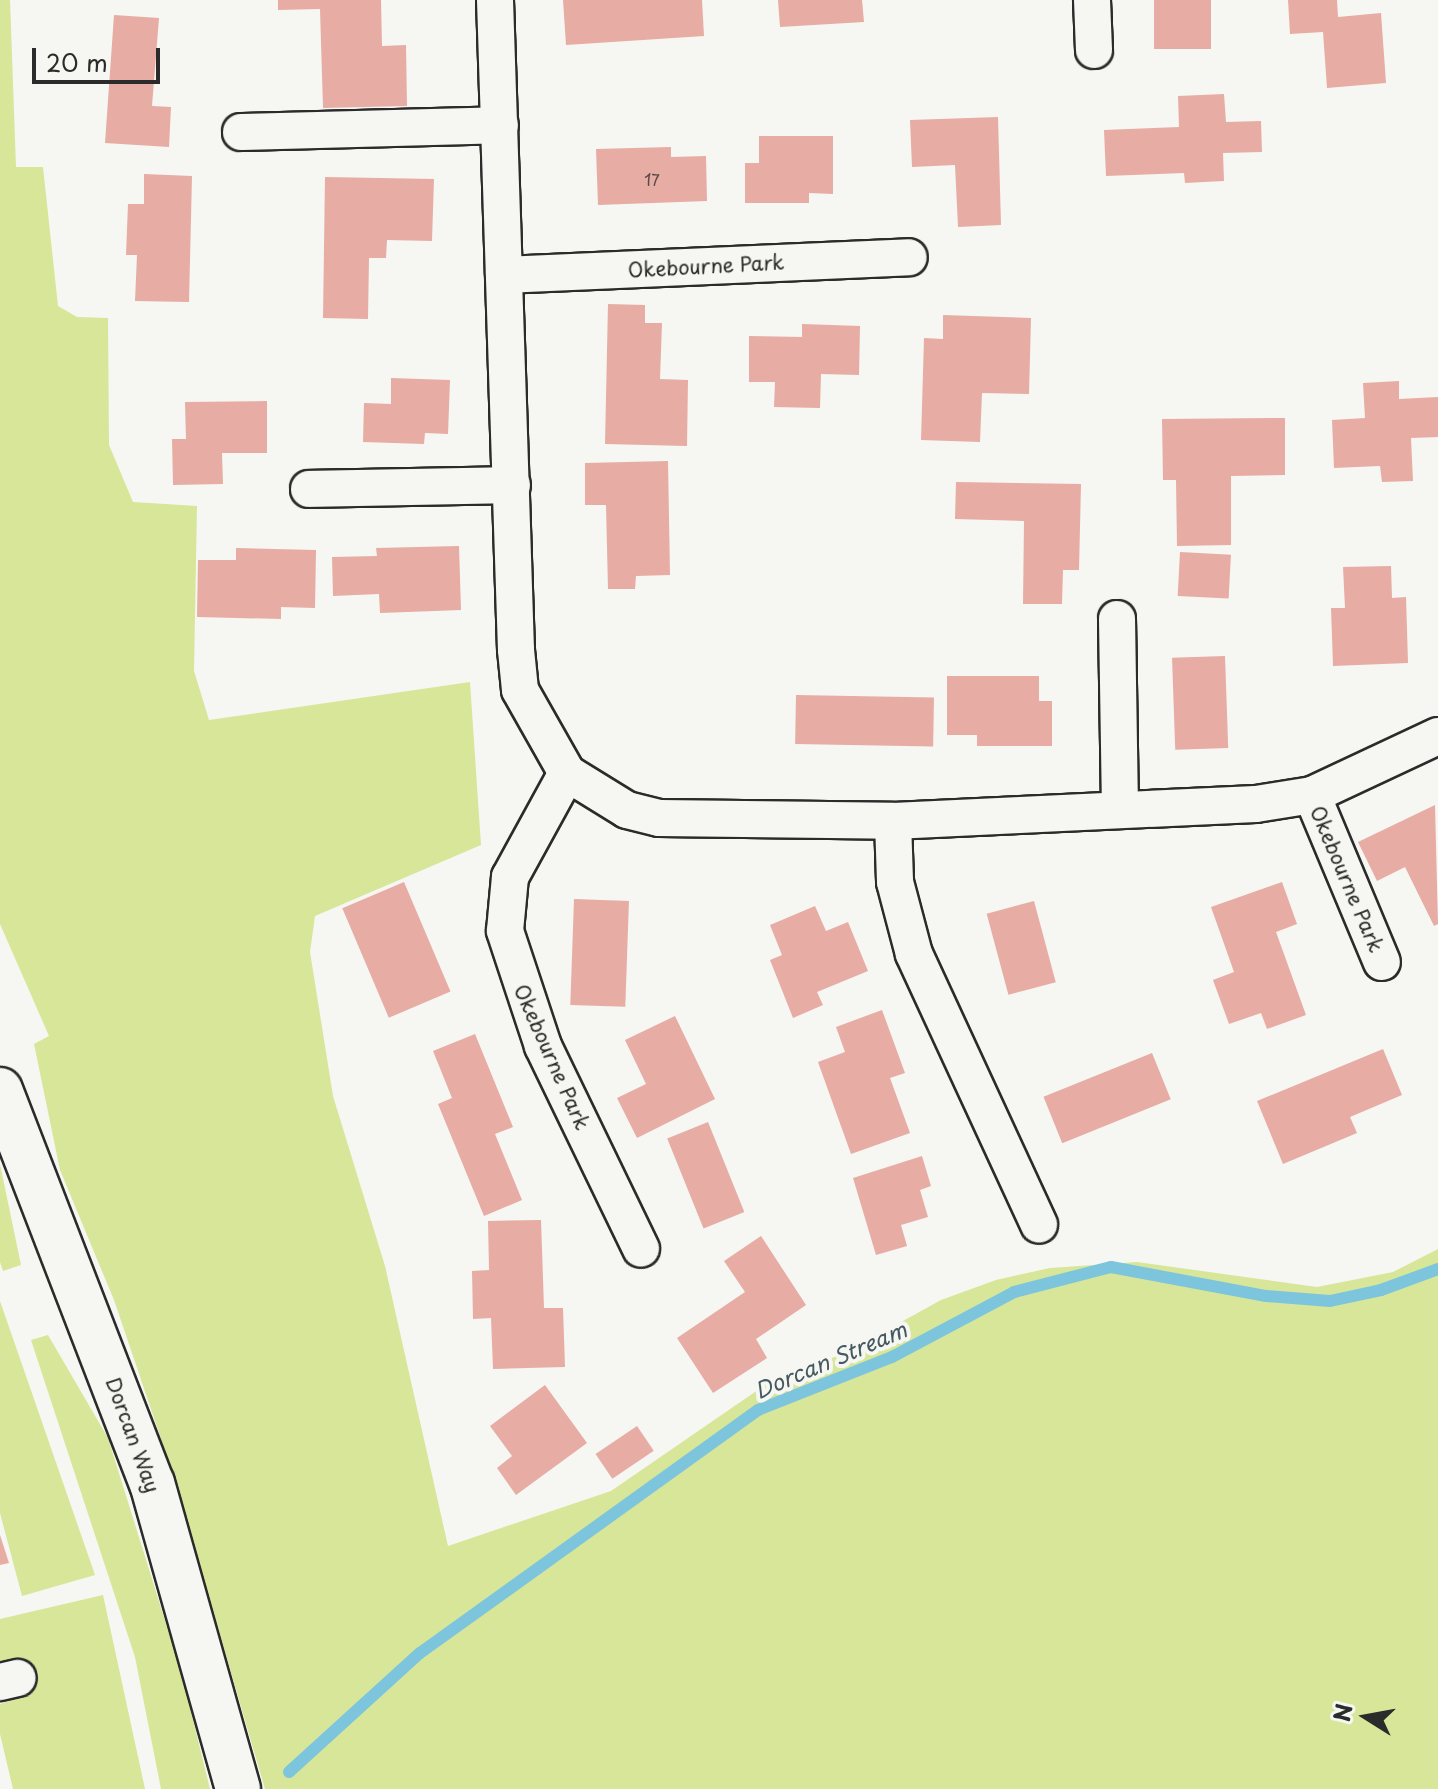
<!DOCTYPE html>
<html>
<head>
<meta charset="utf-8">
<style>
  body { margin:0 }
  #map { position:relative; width:1438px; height:1789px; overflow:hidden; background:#f6f6f2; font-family:"Playpen Sans",sans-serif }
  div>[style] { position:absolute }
  .green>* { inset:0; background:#d7e699 }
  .stream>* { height:12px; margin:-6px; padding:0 6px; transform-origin:6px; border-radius:6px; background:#7dc5dd }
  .building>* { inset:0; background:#e7aca4; transform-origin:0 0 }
  .roads { filter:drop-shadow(2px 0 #2b2b2b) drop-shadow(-2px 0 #2b2b2b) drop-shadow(0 2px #2b2b2b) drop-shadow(0 -2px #2b2b2b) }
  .minor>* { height:36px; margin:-18px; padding:0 18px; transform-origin:18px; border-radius:18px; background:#f6f6f2 }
  .secondary>* { height:44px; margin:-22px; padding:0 22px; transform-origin:22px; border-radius:22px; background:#f6f6f2 }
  span { translate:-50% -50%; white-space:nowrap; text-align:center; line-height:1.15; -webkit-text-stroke:8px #f6f6f2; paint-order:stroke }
  .number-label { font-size:16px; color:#5a4b49 }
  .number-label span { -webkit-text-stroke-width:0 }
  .street-label { font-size:20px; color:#2b2b2b }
  .water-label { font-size:22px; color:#445960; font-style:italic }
  .north { position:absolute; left:1326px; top:1677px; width:80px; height:80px; -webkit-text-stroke:6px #f6f6f2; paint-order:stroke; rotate:281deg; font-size:22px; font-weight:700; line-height:32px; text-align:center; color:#2b2b2b }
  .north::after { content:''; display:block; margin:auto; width:28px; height:36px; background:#2b2b2b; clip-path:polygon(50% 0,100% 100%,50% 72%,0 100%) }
  .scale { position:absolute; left:32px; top:48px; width:128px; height:36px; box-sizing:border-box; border:4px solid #2b2b2b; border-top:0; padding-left:10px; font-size:24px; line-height:28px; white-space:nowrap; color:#2b2b2b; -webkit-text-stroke:6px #f6f6f2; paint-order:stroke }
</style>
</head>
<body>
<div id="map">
  <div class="green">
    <div style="clip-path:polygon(0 0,10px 0,16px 167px,43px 167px,58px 306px,77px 317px,108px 318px,109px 445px,133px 502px,197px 506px,194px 671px,209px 720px,470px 682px,481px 845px,315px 916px,310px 952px,333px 1096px,385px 1266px,448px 1546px,611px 1491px,768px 1383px,847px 1352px,941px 1300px,996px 1280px,1050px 1268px,1137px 1262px,1317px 1287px,1393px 1272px,1438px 1249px,1438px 1789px,265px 1789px,174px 1477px,114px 1300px,60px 1170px,34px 1044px,49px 1036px,0 924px)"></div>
    <div style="clip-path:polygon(0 1164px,21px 1265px,3px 1271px,0 1262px)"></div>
    <div style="clip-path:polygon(0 1301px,95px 1575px,22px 1596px,0 1513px)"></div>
    <div style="clip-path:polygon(48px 1335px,108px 1438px,182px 1675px,210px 1789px,161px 1789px,135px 1657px,31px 1340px)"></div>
    <div style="clip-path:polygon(103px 1595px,145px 1789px,13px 1789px,0 1734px,0 1704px,32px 1694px,24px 1658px,0 1663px,0 1619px)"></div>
  </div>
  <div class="stream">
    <div style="left:289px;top:1772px;width:177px;rotate:-42.3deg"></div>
    <div style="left:420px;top:1653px;width:416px;rotate:-35.7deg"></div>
    <div style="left:758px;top:1410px;width:144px;rotate:-21.6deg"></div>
    <div style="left:892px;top:1357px;width:138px;rotate:-28deg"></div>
    <div style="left:1014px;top:1292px;width:100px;rotate:-14.5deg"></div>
    <div style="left:1111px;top:1267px;width:158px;rotate:10.6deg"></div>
    <div style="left:1266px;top:1296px;width:64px;rotate:4.5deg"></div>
    <div style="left:1330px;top:1301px;width:52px;rotate:-12.2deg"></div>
    <div style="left:1381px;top:1290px;width:61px;rotate:-20.2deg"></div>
  </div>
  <div class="building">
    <div style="clip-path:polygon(278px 0,381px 0,382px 46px,406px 45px,407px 106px,323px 108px,320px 9px,278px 10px)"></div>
    <div style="clip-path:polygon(563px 0,702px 0,704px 36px,566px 45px)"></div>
    <div style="clip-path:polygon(778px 0,862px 0,864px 22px,780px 27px)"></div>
    <div style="left:1154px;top:0;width:57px;height:49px"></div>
    <div style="clip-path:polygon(1288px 0,1337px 0,1338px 17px,1381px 13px,1386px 83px,1327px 88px,1323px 32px,1290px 34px)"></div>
    <div style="clip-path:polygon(114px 15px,159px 18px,152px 106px,171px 107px,169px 147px,105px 143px)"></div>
    <div style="clip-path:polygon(1224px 94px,1226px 122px,1261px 121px,1262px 152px,1223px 153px,1224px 181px,1185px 183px,1184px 173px,1106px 176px,1104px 130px,1179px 127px,1178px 96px)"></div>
    <div style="clip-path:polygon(998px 117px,1001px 225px,958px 227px,955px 165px,912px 167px,910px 120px)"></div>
    <div style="clip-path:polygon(759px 136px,833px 136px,833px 194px,809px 193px,809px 203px,745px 203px,745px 163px,759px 163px)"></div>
    <div style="clip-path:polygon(671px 147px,671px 157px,706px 156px,707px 201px,598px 205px,596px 149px)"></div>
    <div style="clip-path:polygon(144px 174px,192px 176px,189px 302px,135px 301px,137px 255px,126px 255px,128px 204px,144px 204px)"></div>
    <div style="clip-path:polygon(325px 177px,434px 179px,432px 241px,387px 240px,386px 258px,369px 258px,368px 319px,323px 318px)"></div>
    <div style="clip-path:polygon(608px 304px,645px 305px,645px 323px,662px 323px,660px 379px,688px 380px,687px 446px,605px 444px)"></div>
    <div style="clip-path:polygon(943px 315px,1031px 318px,1029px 394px,982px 393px,980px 442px,921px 440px,924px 338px,943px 339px)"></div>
    <div style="clip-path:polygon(802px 324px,860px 326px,859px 375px,821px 374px,820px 408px,774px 407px,775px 382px,749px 382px,749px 336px,802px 337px)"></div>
    <div style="clip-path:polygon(391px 378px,450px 380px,448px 434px,425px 433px,424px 444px,363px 442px,364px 403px,391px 404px)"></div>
    <div style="clip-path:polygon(1399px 381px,1399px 399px,1438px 397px,1438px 437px,1411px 438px,1413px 481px,1382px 482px,1380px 466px,1334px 468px,1332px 420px,1365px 418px,1363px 383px)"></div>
    <div style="clip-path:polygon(267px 401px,267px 453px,222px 453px,223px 484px,173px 485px,172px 439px,186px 439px,185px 402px)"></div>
    <div style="clip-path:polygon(1285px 418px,1285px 475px,1231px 476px,1231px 545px,1177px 546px,1176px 480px,1163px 480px,1162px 419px)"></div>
    <div style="clip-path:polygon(668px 461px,670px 575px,636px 576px,635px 589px,608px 589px,606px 505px,585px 505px,585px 463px)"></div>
    <div style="clip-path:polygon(956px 482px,1081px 484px,1079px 570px,1063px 570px,1062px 604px,1023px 604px,1024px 521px,955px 519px)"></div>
    <div style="clip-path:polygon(459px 546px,461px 610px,380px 613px,379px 594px,333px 596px,332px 557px,377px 556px,376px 548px)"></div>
    <div style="clip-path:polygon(236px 548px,316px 550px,315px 608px,281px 607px,281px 619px,197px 617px,198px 560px,236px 560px)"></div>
    <div style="left:1180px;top:552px;width:51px;height:44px;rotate:3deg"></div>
    <div style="clip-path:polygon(1391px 566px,1392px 598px,1406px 597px,1408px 663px,1333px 666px,1331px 608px,1345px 608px,1343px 567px)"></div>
    <div style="left:1225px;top:656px;width:92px;height:53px;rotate:88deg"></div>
    <div style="clip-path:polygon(947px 676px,1039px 676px,1039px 701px,1052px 701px,1052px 746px,977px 746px,977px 735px,947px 735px)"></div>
    <div style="left:796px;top:695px;width:138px;height:49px;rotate:1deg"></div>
    <div style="clip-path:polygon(1435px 805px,1438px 924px,1434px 926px,1405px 867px,1377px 881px,1358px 842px)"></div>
    <div style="left:404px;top:882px;width:119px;height:67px;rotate:67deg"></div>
    <div style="clip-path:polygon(1282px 882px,1297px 924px,1276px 932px,1306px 1015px,1267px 1029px,1261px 1013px,1229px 1024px,1213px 980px,1234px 972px,1211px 907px)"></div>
    <div style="left:574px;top:899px;width:55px;height:106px;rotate:2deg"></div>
    <div style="left:1034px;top:901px;width:84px;height:49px;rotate:75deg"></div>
    <div style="clip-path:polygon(815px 906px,826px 931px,848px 922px,868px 971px,817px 992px,823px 1005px,793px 1018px,770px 960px,782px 955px,770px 925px)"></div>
    <div style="clip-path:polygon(882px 1010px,905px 1073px,890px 1078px,910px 1133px,851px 1154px,818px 1062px,845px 1052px,836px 1027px)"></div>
    <div style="clip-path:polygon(675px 1016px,715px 1099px,637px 1138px,617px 1098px,646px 1084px,625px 1040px)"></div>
    <div style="clip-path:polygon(475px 1034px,513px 1127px,495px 1134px,522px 1200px,484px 1216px,438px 1104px,452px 1098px,433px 1051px)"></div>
    <div style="clip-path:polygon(1383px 1049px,1402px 1095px,1350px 1117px,1357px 1133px,1283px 1164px,1257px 1101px)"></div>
    <div style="left:1152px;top:1053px;width:50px;height:117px;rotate:68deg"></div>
    <div style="left:708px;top:1122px;width:97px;height:44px;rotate:68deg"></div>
    <div style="clip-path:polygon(922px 1156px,931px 1186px,920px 1190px,928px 1217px,901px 1225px,907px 1246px,876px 1255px,853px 1178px)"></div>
    <div style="clip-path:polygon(541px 1220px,544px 1308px,563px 1308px,565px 1367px,493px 1369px,491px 1318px,473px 1319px,472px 1271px,489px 1270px,488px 1221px)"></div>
    <div style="clip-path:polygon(761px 1236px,806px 1305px,756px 1339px,767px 1358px,713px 1393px,677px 1338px,745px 1292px,724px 1261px)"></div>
    <div style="clip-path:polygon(545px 1385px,587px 1443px,516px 1495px,497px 1468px,512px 1456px,490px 1426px)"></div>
    <div style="left:637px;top:1426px;width:30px;height:50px;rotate:56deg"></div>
    <div style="clip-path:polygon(0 1535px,9px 1563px,0 1565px)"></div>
  </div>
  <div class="roads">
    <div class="minor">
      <div style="left:495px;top:0;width:650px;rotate:88.15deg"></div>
      <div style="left:516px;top:650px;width:40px;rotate:84.3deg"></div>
      <div style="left:520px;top:690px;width:95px;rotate:60.5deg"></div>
      <div style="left:567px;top:773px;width:70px;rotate:31.7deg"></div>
      <div style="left:627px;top:810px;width:33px;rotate:14deg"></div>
      <div style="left:659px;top:818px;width:234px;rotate:0.7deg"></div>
      <div style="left:893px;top:821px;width:363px;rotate:-2.7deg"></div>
      <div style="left:1256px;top:804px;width:57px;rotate:-9.1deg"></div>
      <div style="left:1312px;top:795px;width:139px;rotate:-25.1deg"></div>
      <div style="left:1092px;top:0;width:50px;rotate:87.7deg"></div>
      <div style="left:241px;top:132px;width:259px;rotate:-1.5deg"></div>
      <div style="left:504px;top:275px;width:405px;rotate:-2.5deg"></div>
      <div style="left:309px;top:489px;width:203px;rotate:-1.1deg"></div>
      <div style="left:1117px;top:619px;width:189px;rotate:89.1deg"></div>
      <div style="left:567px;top:773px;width:119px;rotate:118.7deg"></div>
      <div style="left:510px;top:877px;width:54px;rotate:95.3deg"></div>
      <div style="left:505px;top:931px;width:121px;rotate:71.7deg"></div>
      <div style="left:543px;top:1046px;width:225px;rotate:64.2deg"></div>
      <div style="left:1312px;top:795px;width:181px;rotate:67.3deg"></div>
      <div style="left:893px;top:821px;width:61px;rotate:88.1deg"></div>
      <div style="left:895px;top:882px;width:74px;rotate:75.2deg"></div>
      <div style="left:914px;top:954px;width:298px;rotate:65.2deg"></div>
      <div style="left:0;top:1682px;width:18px;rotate:-13deg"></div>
    </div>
    <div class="secondary">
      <div style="left:0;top:1090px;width:421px;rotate:68.9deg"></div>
      <div style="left:152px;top:1483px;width:318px;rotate:74.3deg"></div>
    </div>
  </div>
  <div class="number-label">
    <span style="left:652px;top:179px">17</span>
  </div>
  <div class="street-label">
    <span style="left:706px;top:266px;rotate:-3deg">Okebourne Park</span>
    <span style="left:1347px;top:879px;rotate:67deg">Okebourne Park</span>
    <span style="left:552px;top:1057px;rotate:66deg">Okebourne Park</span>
    <span style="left:133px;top:1435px;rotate:70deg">Dorcan Way</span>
  </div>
  <div class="water-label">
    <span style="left:830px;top:1359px;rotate:-23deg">Dorcan Stream</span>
  </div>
  <div class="north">N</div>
  <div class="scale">20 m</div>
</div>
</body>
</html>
